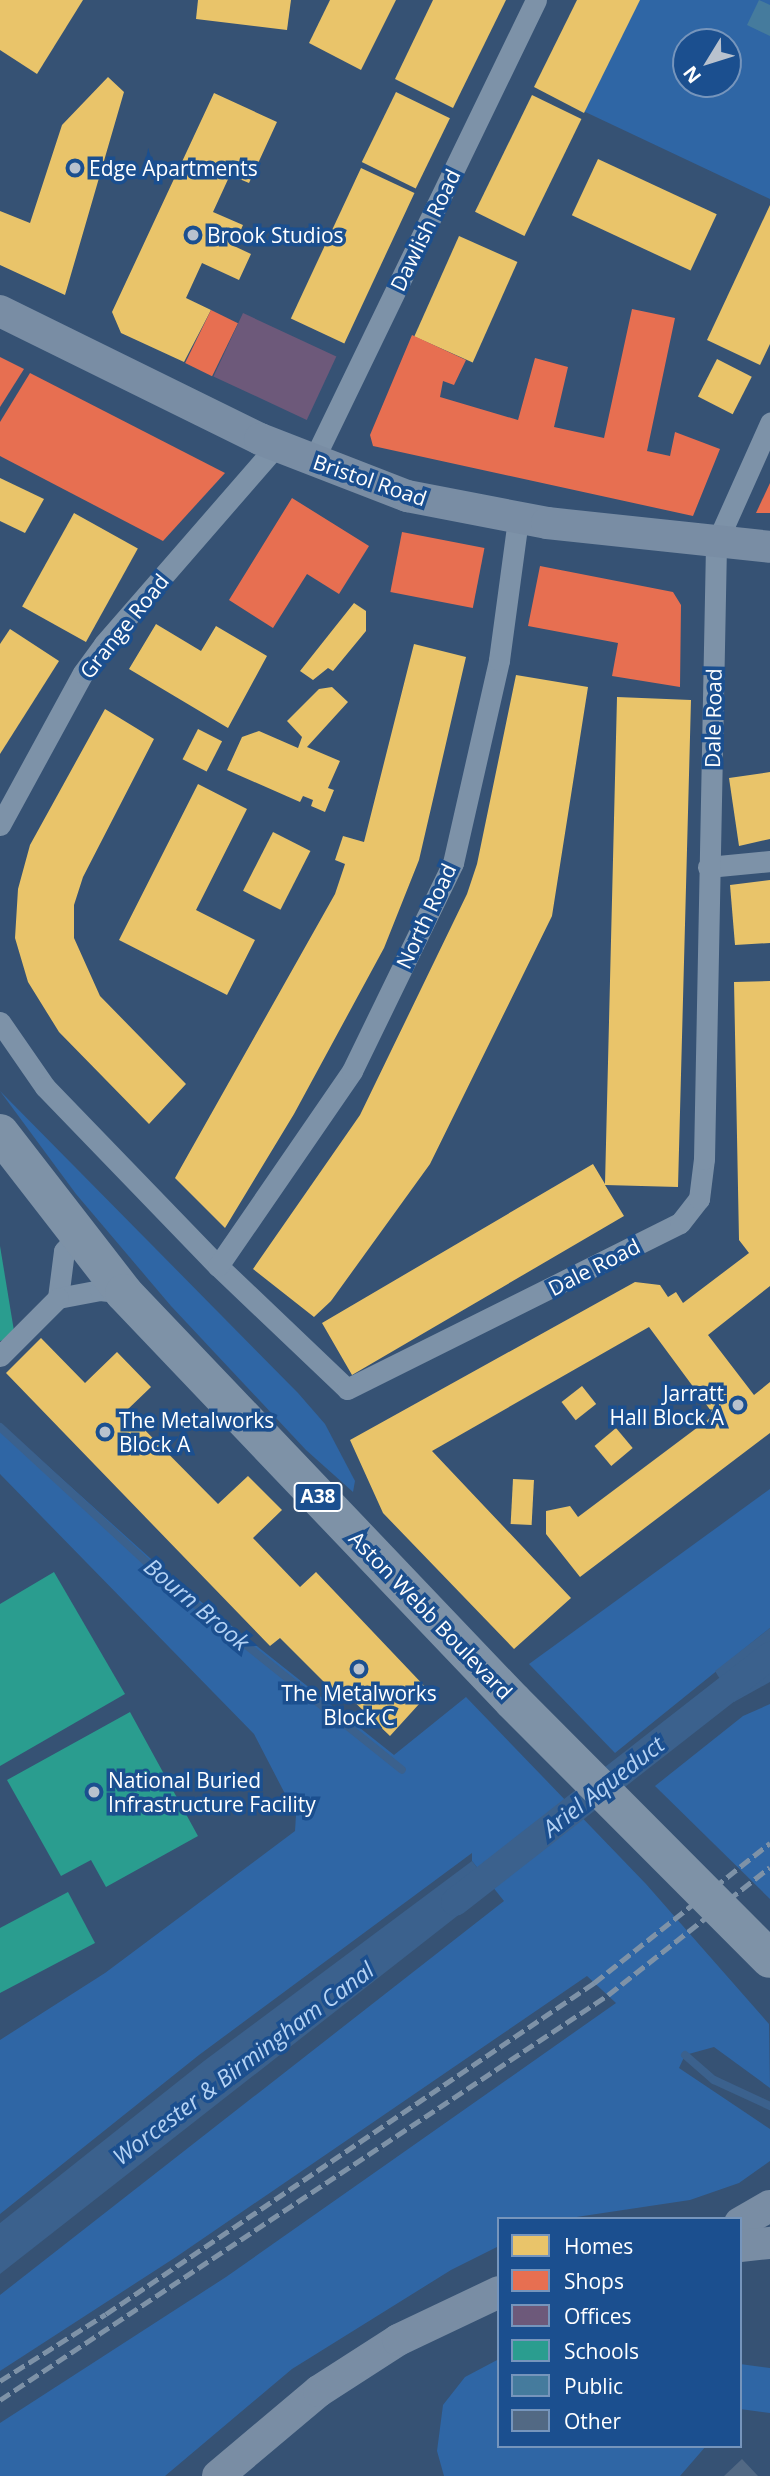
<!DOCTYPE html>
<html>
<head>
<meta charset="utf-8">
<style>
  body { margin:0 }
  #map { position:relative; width:770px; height:2476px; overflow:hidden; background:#365274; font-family:"Open Sans",sans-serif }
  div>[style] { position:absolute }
  .green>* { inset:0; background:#2f66a5 }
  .water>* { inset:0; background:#3b618d }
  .homes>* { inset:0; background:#e9c46a; transform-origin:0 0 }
  .shops>* { inset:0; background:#e76f51; transform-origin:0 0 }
  .offices>* { inset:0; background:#6d597a; transform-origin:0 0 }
  .schools>* { inset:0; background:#2a9d8f }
  .public>* { inset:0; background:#457b9d }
  .stream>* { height:8px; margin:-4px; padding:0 4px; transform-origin:4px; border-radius:4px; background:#3b618d }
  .canal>* { height:28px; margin:-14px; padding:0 14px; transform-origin:14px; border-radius:14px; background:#3b618d }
  .building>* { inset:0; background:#526984 }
  .street>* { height:21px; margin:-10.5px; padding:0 10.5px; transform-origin:10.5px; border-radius:10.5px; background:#7d92a8 }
  .secondary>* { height:32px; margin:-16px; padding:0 16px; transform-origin:16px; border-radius:16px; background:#798da4 }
  .highway>* { height:38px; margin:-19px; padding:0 19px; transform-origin:19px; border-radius:19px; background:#7e92a7 }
  .rail>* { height:5px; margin-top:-2.5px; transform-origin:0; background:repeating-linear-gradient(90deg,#7e92a7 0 12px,transparent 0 17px) }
  .dots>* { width:19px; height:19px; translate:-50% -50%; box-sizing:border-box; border:4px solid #1b4f8f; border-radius:50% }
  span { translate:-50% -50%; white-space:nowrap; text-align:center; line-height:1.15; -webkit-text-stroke:7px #1b4f8f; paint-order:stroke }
  .shield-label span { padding:2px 5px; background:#1b4f8f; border:2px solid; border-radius:5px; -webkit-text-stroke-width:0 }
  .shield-label { font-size:19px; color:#fff; font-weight:700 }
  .poi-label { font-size:21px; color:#fff }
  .left { translate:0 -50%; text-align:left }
  .right { translate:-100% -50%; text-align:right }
  .street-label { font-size:21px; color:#fff }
  .water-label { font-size:23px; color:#b5d3f5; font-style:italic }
  .legend { position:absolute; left:497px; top:2217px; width:245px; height:231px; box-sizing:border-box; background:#1b4f8f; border:2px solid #7695bc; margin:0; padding:9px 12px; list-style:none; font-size:21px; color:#fff }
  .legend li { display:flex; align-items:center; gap:14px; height:35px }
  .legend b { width:35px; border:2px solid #7695bc }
  .north { position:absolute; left:672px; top:28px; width:70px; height:70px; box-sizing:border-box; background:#1b4f8f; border:2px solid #7695bc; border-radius:50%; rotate:232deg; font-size:19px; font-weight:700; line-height:28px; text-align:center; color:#fff }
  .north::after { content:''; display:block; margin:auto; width:24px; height:32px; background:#b9c2ce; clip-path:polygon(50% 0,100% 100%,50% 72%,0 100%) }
</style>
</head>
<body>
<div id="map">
  <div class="green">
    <div style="clip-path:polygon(evenodd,619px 0,770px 0,770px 199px,562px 101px,619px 0,686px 42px,728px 42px,728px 84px,686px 84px,686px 42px)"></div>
    <div style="clip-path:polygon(0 1091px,298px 1393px,325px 1424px,355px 1481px,353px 1492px,306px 1450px,171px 1306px,76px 1194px)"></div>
    <div style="clip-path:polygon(0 1423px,180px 1585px,394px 1755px,466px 1697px,646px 1884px,769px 2024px,770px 2088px,714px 2047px,685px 2055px,679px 2068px,770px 2129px,770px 2161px,739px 2183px,690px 2200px,563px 2219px,499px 2219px,499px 2246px,451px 2270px,292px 2369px,165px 2476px,0 2476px,0 2423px,226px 2277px,616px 2003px,587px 1976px,176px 2257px,0 2371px,0 2295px,504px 1901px,472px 1861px,472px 1853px,199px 2055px,0 2214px,0 2040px,105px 1973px,295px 1831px,296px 1815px,254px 1734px,0 1474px)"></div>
    <div style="clip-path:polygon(770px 1489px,770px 1628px,615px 1753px,529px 1664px)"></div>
    <div style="clip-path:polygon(770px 1704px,770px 1899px,655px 1786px,743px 1716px)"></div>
    <div style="clip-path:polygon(499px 2359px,499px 2446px,706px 2446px,680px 2476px,444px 2476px,437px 2451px,443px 2405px,465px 2377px)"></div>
    <div style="clip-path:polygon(740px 2364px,770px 2368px,770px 2413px,740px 2409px)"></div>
  </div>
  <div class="water">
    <div style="clip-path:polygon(770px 1628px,770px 1682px,734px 1702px,715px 1671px)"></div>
    <div style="clip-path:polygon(472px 1861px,493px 1888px,0 2274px,0 2223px,204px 2061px)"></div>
  </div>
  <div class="homes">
    <div style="clip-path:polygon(0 0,83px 0,37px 74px,0 50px)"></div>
    <div style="clip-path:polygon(198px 0,291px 0,287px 30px,196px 19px)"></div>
    <div style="clip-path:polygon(330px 0,396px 0,361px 70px,309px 43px)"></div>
    <div style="clip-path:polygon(433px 0,506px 0,453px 108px,395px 79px)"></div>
    <div style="clip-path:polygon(577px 0,640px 0,584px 113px,534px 87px)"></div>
    <div style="clip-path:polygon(108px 77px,124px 92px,65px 295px,0 265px,0 211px,30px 223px,62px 125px)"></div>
    <div style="left:396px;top:92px;width:60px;height:78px;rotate:26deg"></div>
    <div style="clip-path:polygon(214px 93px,277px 122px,249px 183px,230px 175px,213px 212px,243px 225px,234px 246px,251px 254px,239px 280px,202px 263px,186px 298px,211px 310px,184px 362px,121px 333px,112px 312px)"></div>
    <div style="left:532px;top:95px;width:55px;height:130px;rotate:26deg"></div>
    <div style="left:598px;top:159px;width:131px;height:62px;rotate:25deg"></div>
    <div style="left:361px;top:168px;width:59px;height:166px;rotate:25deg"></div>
    <div style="clip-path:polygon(770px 205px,770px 344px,760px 365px,707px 340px)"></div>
    <div style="left:459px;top:236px;width:64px;height:110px;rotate:24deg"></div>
    <div style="left:717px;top:359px;width:39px;height:42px;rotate:27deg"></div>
    <div style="clip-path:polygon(0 478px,44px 499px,25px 533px,0 521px)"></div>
    <div style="left:74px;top:513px;width:73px;height:107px;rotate:29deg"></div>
    <div style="clip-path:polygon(354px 603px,366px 611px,366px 631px,333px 671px,328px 668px,313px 680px,300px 671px)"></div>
    <div style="clip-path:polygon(156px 624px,201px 651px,216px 626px,267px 656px,228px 728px,129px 669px)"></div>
    <div style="clip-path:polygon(10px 629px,59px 661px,0 754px,0 644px)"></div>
    <div style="clip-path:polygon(414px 644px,466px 657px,419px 860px,384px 948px,294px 1114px,225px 1228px,175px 1178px,335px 894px,345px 864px,335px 860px,343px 836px,364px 842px)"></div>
    <div style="clip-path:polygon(516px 675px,588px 687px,552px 916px,430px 1164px,331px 1301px,314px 1317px,253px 1269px,360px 1115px,467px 894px,477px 864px)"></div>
    <div style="clip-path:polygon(332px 687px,348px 702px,307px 747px,340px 761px,328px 788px,334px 790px,325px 812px,311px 806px,313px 800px,303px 796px,300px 802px,227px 770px,242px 737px,259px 731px,298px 748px,302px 737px,287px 721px,319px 689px)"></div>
    <div style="clip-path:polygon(617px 697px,691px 700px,678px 1187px,605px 1185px,624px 1216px,352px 1375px,322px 1323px,593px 1164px,605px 1184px)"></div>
    <div style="clip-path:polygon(105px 709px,154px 739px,83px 877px,74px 905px,74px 938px,100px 996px,186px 1084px,149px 1124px,59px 1032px,28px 982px,15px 938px,18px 889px,30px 845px)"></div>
    <div style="left:198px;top:729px;width:27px;height:34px;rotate:27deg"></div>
    <div style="clip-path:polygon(770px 772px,770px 839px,739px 846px,729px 778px)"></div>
    <div style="clip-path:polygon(198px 784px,247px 809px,196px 910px,255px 940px,227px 995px,119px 940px)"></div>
    <div style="left:273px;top:832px;width:42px;height:66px;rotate:27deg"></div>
    <div style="clip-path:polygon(770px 880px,770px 943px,735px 945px,730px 885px)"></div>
    <div style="clip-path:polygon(770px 981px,770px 1286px,708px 1335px,754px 1395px,770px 1382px,770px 1433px,580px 1577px,546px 1534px,546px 1511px,570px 1506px,578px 1517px,714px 1415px,649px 1327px,432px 1451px,571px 1598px,514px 1649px,383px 1513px,350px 1440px,635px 1282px,660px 1285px,668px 1297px,676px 1292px,683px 1303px,749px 1253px,739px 1240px,734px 982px)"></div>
    <div style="clip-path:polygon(41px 1338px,85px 1383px,117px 1352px,151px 1387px,126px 1411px,218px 1504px,248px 1476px,282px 1510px,253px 1538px,300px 1587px,316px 1572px,430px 1692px,390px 1736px,345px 1693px,340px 1698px,280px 1638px,270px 1646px,6px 1373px)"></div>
    <div style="left:582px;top:1386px;width:23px;height:26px;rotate:52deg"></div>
    <div style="left:616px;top:1428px;width:26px;height:28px;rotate:50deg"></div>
    <div style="left:513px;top:1479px;width:21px;height:45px;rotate:3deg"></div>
  </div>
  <div class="shops">
    <div style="clip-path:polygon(632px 309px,675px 318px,647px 451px,670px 456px,675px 432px,720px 449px,693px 516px,373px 446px,370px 435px,412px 335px,466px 360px,454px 385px,443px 381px,440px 397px,518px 420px,535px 358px,568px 367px,554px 427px,604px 438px)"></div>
    <div style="left:211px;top:310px;width:30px;height:59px;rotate:26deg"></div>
    <div style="clip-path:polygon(0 357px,24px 369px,0 407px)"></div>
    <div style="clip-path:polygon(30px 373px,225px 473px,163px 541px,0 456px,0 422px)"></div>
    <div style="clip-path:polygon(770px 483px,770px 513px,756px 513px)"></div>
    <div style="clip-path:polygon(292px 498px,369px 546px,339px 594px,307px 574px,273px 628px,229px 600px)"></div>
    <div style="left:402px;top:532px;width:84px;height:61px;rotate:11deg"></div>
    <div style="clip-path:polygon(540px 566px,673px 592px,681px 605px,680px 687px,612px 676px,618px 643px,528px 626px)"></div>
  </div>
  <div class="offices">
    <div style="left:243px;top:313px;width:103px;height:70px;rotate:25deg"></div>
  </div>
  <div class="schools">
    <div style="clip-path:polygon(0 1246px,15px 1337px,0 1341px)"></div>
    <div style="clip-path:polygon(54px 1572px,125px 1694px,0 1766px,0 1604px)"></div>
    <div style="clip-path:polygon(130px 1712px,198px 1836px,106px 1887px,91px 1860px,61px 1876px,7px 1780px)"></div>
    <div style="clip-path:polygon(68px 1892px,95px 1943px,0 1993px,0 1928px)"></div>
  </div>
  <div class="public">
    <div style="clip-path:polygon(759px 0,770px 5px,770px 36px,747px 25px)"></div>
  </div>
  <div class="stream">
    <div style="left:0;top:1427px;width:231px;rotate:42.7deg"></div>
    <div style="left:170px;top:1584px;width:297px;rotate:38.7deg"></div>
    <div style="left:685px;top:2055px;width:38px;rotate:41deg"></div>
    <div style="left:714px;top:2080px;width:62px;rotate:24.9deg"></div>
  </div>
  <div class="canal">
    <div style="left:455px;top:1902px;width:400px;rotate:-38deg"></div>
  </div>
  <div class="building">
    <div style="clip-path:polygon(742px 2459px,758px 2476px,724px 2476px)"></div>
  </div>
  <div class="street">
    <div style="left:313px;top:461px;width:512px;rotate:-64.19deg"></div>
    <div style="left:0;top:825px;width:173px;rotate:-61.4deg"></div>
    <div style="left:83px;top:673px;width:36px;rotate:-54deg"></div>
    <div style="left:104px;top:644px;width:262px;rotate:-49deg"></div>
    <div style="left:708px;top:867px;width:62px;rotate:-5.5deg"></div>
    <div style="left:0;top:1022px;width:79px;rotate:55.3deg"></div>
    <div style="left:45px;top:1087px;width:249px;rotate:46deg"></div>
    <div style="left:218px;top:1266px;width:178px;rotate:43.6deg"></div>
    <div style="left:347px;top:1389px;width:372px;rotate:-26.5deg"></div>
    <div style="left:680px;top:1223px;width:31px;rotate:-52deg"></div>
    <div style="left:699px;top:1199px;width:40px;rotate:-82.9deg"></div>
    <div style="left:704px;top:1159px;width:615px;rotate:-88.88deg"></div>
    <div style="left:716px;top:544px;width:133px;rotate:-65.9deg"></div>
    <div style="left:77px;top:1237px;width:19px;rotate:133deg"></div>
    <div style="left:64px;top:1251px;width:47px;rotate:97.3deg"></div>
    <div style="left:58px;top:1298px;width:43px;rotate:-10.8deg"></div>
    <div style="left:100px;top:1290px;width:24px;rotate:7deg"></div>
    <div style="left:218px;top:1266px;width:237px;rotate:-55.5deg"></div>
    <div style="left:352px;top:1071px;width:231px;rotate:-64.1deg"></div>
    <div style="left:453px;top:863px;width:208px;rotate:-77.2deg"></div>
    <div style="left:499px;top:660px;width:142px;rotate:-82.3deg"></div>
    <div style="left:0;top:1356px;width:82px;rotate:-45deg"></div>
  </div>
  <div class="secondary">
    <div style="left:0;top:311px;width:290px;rotate:26.2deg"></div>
    <div style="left:260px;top:439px;width:158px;rotate:21.2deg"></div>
    <div style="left:407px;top:496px;width:143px;rotate:10.9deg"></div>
    <div style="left:547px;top:523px;width:224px;rotate:6.1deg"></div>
    <div style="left:740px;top:2223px;width:34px;rotate:-30deg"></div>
    <div style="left:740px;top:2246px;width:30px;rotate:-6deg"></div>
    <div style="left:218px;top:2476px;width:132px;rotate:-40.1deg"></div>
    <div style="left:319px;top:2391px;width:94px;rotate:-32.8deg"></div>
    <div style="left:398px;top:2340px;width:112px;rotate:-25.4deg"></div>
  </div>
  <div class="highway">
    <div style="left:0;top:1133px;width:202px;rotate:52.2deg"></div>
    <div style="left:124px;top:1293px;width:564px;rotate:46.37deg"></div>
    <div style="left:513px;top:1701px;width:364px;rotate:45.1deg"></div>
  </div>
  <div class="rail">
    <div style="left:0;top:2381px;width:125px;rotate:-32.3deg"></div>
    <div style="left:106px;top:2314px;width:590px;rotate:-34.15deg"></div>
    <div style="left:594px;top:1983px;width:225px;rotate:-38.5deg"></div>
    <div style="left:0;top:2400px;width:731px;rotate:-33.67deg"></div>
    <div style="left:608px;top:1995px;width:206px;rotate:-38.3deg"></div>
  </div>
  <div class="dots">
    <div style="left:75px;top:168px;background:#b9c2ce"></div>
    <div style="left:193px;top:235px;background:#b9c2ce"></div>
    <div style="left:738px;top:1405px;background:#b9c2ce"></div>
    <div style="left:105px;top:1432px;background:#b9c2ce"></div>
    <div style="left:359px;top:1669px;background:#b9c2ce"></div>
    <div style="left:94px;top:1792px;background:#b9c2ce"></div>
  </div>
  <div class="shield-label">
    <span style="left:318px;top:1497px">A38</span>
  </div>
  <div class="poi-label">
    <span class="left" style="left:89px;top:168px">Edge Apartments</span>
    <span class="left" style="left:207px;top:235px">Brook Studios</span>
    <span class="right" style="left:724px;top:1405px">Jarratt<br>Hall Block A</span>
    <span class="left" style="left:119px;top:1432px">The Metalworks<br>Block A</span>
    <span style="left:359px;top:1705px">The Metalworks<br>Block C</span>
    <span class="left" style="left:108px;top:1792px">National Buried<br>Infrastructure Facility</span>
  </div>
  <div class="street-label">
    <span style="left:425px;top:230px;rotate:-64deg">Dawlish Road</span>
    <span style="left:370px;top:480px;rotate:19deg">Bristol Road</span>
    <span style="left:124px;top:626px;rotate:-51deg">Grange Road</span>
    <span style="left:713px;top:718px;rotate:-89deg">Dale Road</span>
    <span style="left:426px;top:916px;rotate:-65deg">North Road</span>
    <span style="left:594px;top:1267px;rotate:-27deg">Dale Road</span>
    <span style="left:431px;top:1615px;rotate:46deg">Aston Webb Boulevard</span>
  </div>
  <div class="water-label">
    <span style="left:197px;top:1604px;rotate:40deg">Bourn Brook</span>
    <span style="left:603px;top:1786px;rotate:-38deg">Ariel Aqueduct</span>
    <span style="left:243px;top:2063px;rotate:-37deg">Worcester &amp; Birmingham Canal</span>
  </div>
  <ul class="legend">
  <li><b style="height:19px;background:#e9c46a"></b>Homes</li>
  <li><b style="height:19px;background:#e76f51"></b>Shops</li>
  <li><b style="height:19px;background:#6d597a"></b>Offices</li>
  <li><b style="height:19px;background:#2a9d8f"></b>Schools</li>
  <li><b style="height:19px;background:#457b9d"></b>Public</li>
  <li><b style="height:19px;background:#526984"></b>Other</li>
  </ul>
  <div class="north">N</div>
</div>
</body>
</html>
